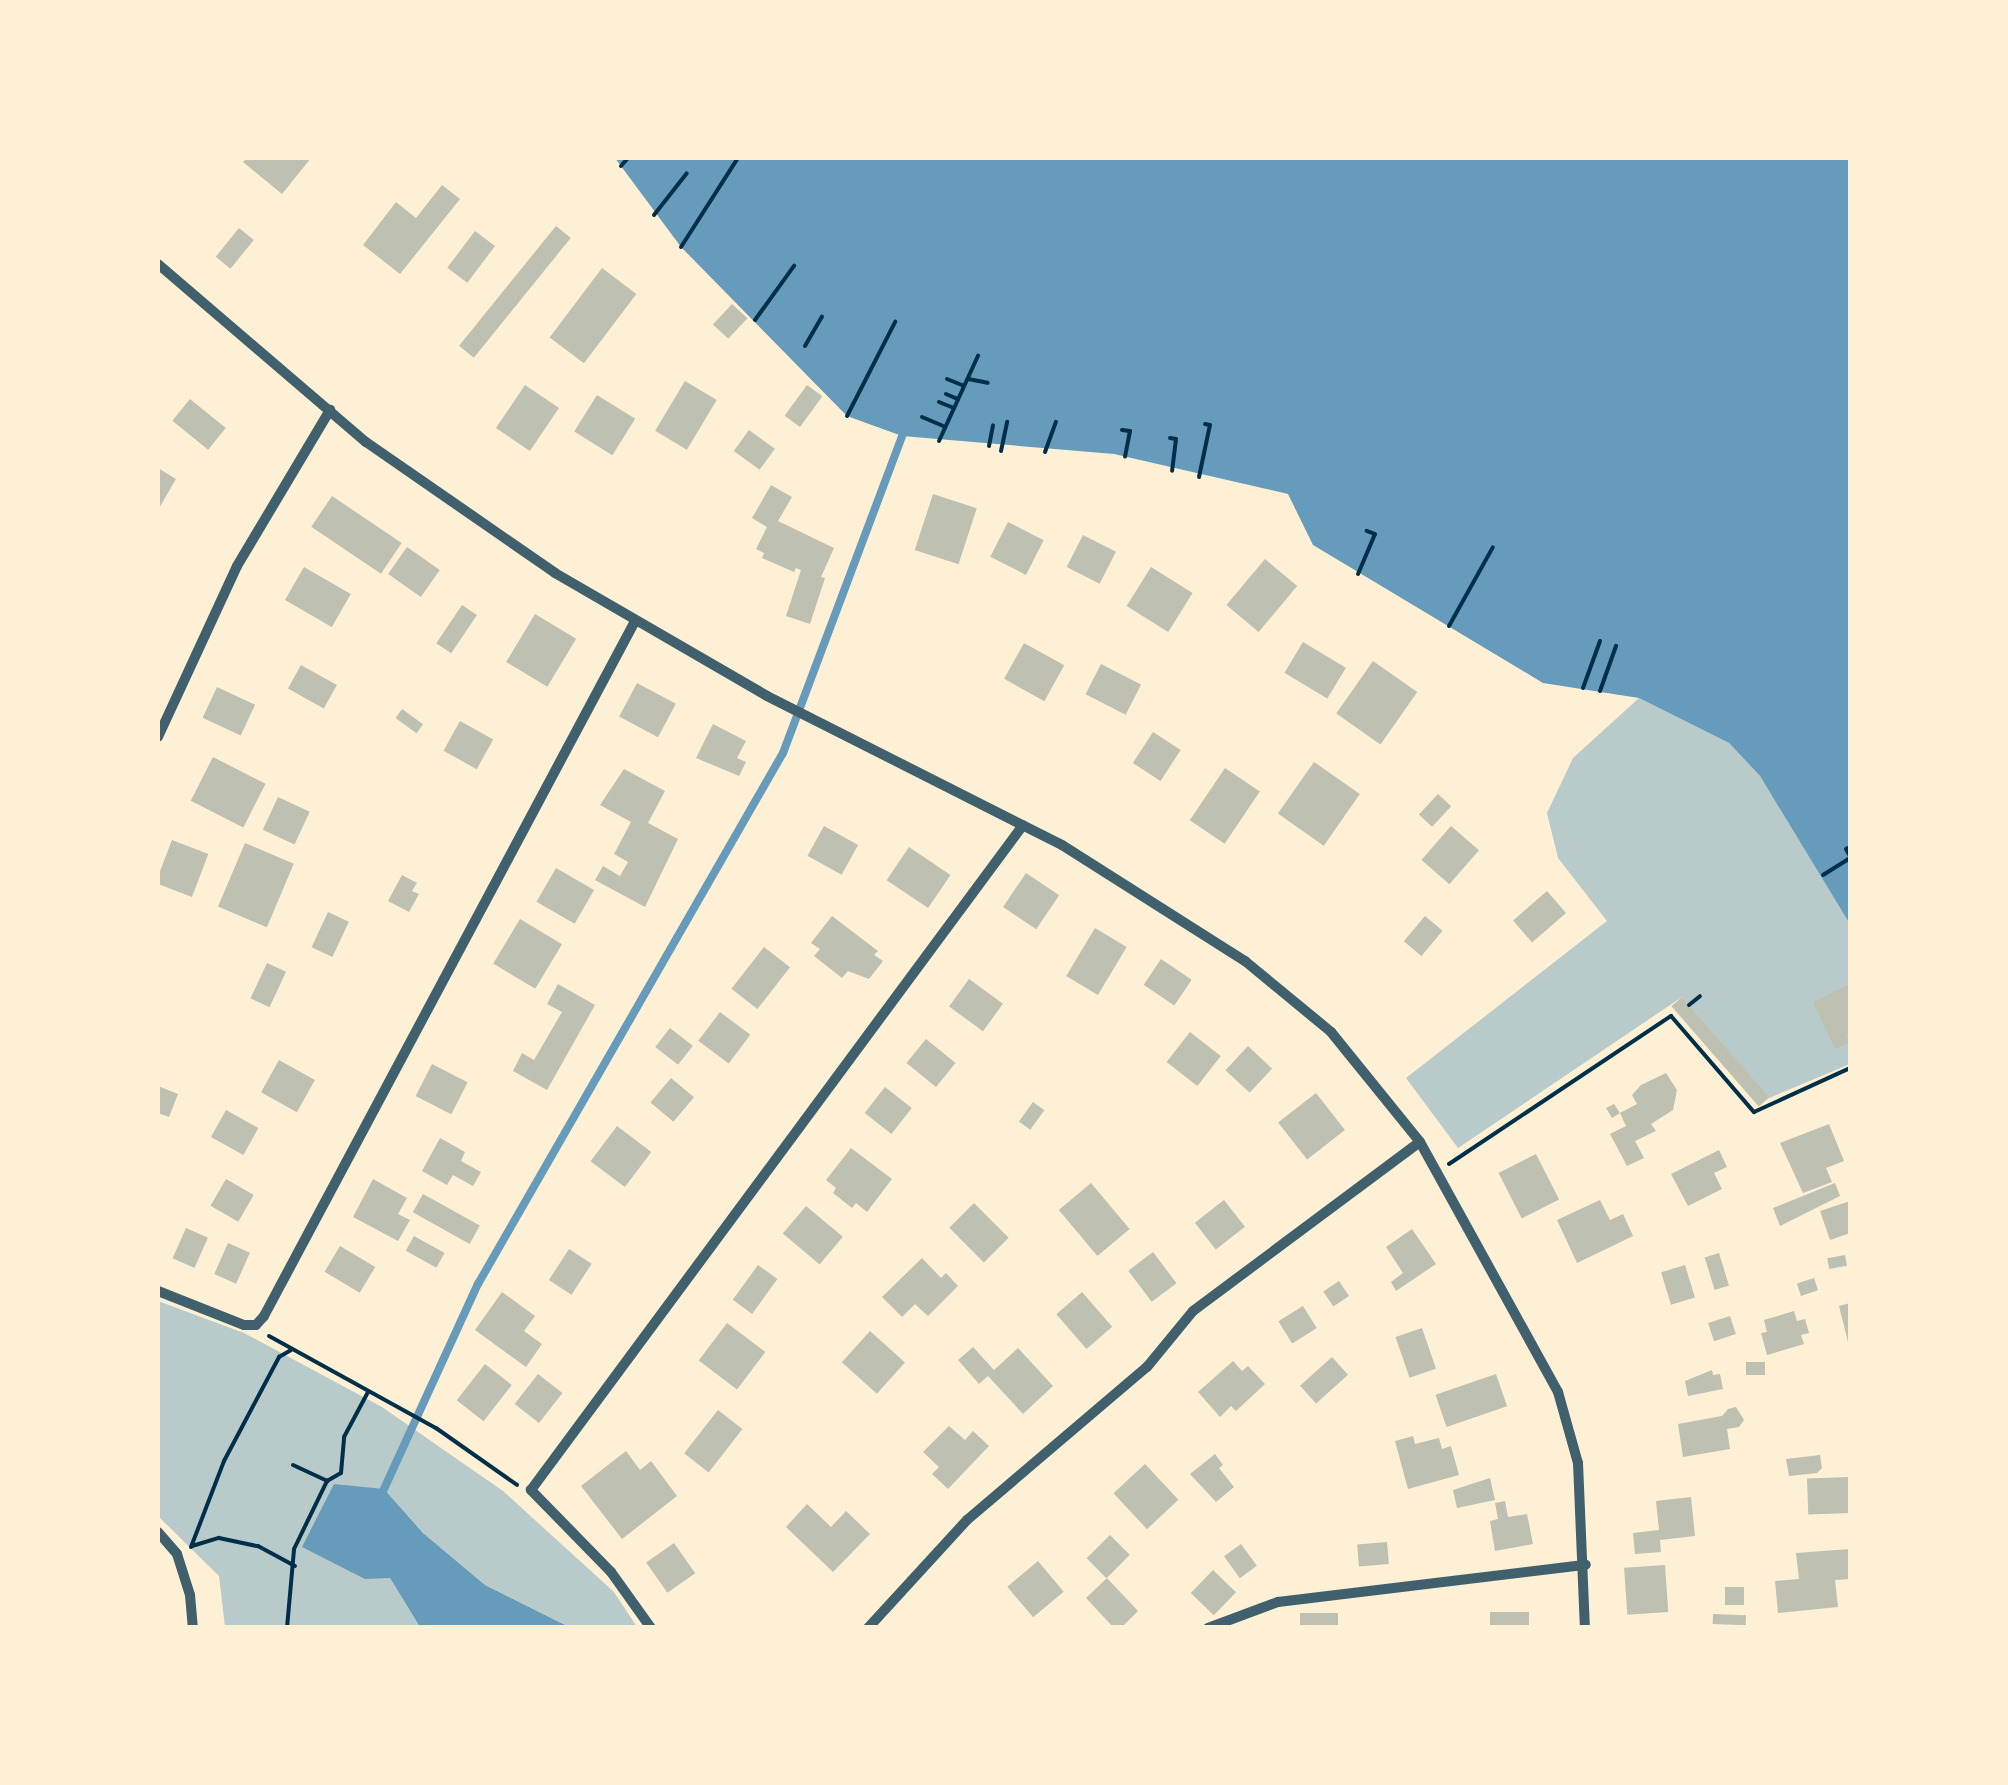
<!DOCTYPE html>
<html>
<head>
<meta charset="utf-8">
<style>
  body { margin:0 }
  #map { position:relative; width:2008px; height:1785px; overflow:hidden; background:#fdf0d5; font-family:"Zilla Slab",serif }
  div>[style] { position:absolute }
  .green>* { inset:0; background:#b9caca }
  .water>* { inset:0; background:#669bbc }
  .stream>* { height:8px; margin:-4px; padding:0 4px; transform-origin:4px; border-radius:4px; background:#669bbc }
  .building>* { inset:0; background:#bec0b2; transform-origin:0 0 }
  .path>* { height:4px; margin:-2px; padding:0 2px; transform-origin:2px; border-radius:2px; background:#003049 }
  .minor>* { height:10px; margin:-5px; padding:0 5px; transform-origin:5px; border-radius:5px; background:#3f606c }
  span { translate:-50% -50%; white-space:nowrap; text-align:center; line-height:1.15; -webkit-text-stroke:9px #fdf0d5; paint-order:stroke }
  .frame { position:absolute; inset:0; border:160px solid #fdf0d5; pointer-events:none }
</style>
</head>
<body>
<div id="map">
  <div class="green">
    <div style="clip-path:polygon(1639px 698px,1729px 743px,1760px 776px,1835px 895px,1850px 924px,1850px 1064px,1769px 1098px,1682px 997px,1458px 1148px,1406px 1078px,1607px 921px,1558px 858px,1547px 813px,1573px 758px)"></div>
    <div style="clip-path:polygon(158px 1301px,244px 1333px,382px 1407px,503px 1491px,614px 1592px,637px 1627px,569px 1627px,485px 1585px,423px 1533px,384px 1489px,390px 1578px,420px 1627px,225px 1627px,219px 1576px,158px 1516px)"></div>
  </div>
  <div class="water">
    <div style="clip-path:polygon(615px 158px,1850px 158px,1850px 924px,1760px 776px,1729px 743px,1639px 698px,1543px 683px,1313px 545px,1288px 494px,1114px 454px,902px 436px,847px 416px,681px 247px)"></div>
    <div style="clip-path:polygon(334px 1484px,384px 1489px,423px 1533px,485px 1585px,569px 1627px,420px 1627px,390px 1578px,365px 1579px,302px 1547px)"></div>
  </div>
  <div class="stream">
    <div style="left:384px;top:1489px;width:226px;rotate:-65.4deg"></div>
    <div style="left:478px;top:1284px;width:612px;rotate:-60.13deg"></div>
    <div style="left:783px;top:753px;width:339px;rotate:-69.4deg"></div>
  </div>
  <div class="building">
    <div style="clip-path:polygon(247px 158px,311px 158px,282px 194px,243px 162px)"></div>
    <div style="clip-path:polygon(442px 185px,460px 199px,400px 274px,363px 245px,396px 202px,416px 218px)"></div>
    <div style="left:556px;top:226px;width:19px;height:154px;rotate:39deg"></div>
    <div style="left:239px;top:228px;width:19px;height:37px;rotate:39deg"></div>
    <div style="left:475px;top:231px;width:25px;height:46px;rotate:37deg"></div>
    <div style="left:602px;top:268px;width:43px;height:87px;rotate:37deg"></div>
    <div style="left:732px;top:304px;width:21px;height:28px;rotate:43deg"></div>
    <div style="left:685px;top:381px;width:37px;height:58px;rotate:31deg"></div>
    <div style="left:525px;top:385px;width:41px;height:52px;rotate:34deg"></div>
    <div style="left:807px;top:385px;width:19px;height:38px;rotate:36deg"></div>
    <div style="left:597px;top:395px;width:45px;height:43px;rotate:32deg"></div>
    <div style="left:190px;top:399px;width:46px;height:28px;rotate:39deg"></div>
    <div style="left:749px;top:430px;width:32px;height:26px;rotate:36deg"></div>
    <div style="clip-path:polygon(158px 468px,176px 479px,158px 510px)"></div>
    <div style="clip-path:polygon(771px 485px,792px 497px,778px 521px,834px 548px,821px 577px,825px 578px,810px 624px,786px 616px,801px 570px,796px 568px,794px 572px,762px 558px,764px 553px,756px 549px,767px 527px,752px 518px)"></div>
    <div style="left:933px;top:494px;width:46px;height:59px;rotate:18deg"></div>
    <div style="left:332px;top:496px;width:84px;height:37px;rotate:34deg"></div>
    <div style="left:1008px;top:522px;width:40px;height:39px;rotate:27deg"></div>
    <div style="left:1083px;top:535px;width:37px;height:36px;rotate:27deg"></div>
    <div style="left:407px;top:547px;width:40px;height:33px;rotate:35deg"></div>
    <div style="left:1265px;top:559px;width:42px;height:60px;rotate:40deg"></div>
    <div style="left:304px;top:567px;width:54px;height:38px;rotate:30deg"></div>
    <div style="left:1151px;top:567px;width:49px;height:46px;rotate:32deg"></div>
    <div style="left:462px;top:605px;width:18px;height:46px;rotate:34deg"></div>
    <div style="left:535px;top:614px;width:48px;height:56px;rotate:31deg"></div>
    <div style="left:1303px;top:642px;width:50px;height:36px;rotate:31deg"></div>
    <div style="left:1024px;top:643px;width:46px;height:41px;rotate:29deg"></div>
    <div style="left:1373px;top:661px;width:54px;height:64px;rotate:35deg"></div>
    <div style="left:1101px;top:664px;width:45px;height:34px;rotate:27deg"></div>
    <div style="left:301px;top:665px;width:41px;height:27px;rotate:29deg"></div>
    <div style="left:637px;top:683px;width:44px;height:38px;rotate:28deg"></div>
    <div style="left:217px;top:687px;width:42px;height:34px;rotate:25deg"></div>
    <div style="left:402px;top:709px;width:26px;height:11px;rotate:36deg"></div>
    <div style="left:460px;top:721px;width:38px;height:34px;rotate:29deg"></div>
    <div style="clip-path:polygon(713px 724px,746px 741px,737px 758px,746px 762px,739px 776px,696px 758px)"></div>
    <div style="left:1153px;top:732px;width:33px;height:37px;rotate:33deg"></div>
    <div style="left:213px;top:757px;width:59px;height:49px;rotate:27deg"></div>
    <div style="left:1314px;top:762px;width:56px;height:63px;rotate:35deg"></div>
    <div style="left:1225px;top:768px;width:42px;height:63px;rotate:34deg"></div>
    <div style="clip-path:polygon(624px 769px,665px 791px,648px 823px,678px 839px,645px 907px,595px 880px,603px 866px,620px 876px,628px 862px,614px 854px,631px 822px,600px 805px)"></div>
    <div style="left:1438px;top:794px;width:18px;height:28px;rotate:43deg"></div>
    <div style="left:278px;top:797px;width:35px;height:36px;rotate:25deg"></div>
    <div style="left:824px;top:826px;width:39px;height:34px;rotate:29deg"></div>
    <div style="left:1451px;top:826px;width:37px;height:45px;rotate:41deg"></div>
    <div style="left:172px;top:840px;width:39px;height:46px;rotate:21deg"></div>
    <div style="left:245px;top:843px;width:53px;height:69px;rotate:23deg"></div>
    <div style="left:909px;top:847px;width:50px;height:40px;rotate:34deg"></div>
    <div style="left:556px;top:868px;width:44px;height:39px;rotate:30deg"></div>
    <div style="left:1026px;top:873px;width:40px;height:41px;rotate:34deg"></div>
    <div style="clip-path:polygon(402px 875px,417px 883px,412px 891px,419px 894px,409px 912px,388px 901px)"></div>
    <div style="left:1547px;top:891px;width:29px;height:45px;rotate:49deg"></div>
    <div style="left:328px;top:912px;width:23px;height:39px;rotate:25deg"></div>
    <div style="clip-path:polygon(832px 916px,878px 951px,874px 955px,883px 961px,869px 979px,848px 971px,842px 978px,814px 956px,820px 949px,811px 943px)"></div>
    <div style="left:1425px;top:916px;width:23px;height:33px;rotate:40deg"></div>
    <div style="left:520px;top:919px;width:49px;height:52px;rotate:31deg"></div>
    <div style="left:1095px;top:928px;width:37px;height:56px;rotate:31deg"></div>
    <div style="left:764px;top:947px;width:33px;height:53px;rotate:38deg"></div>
    <div style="left:1161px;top:959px;width:37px;height:31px;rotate:34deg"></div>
    <div style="left:267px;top:963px;width:21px;height:39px;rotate:25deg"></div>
    <div style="left:969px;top:979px;width:42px;height:34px;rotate:36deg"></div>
    <div style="clip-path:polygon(558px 984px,595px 1005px,547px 1090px,513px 1071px,522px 1053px,534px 1060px,562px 1012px,547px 1004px)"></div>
    <div style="clip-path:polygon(1850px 984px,1850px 1032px,1846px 1034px,1850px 1042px,1835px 1049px,1813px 1002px)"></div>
    <div style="left:1682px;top:997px;width:133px;height:14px;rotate:49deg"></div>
    <div style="left:720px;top:1012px;width:38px;height:36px;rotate:37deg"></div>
    <div style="left:670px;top:1028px;width:29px;height:24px;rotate:38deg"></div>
    <div style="left:1190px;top:1032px;width:39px;height:38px;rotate:38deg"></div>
    <div style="left:926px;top:1039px;width:38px;height:31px;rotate:39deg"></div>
    <div style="left:1248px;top:1046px;width:33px;height:33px;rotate:43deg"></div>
    <div style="left:279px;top:1060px;width:41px;height:37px;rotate:29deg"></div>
    <div style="left:432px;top:1064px;width:40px;height:36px;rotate:27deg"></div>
    <div style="clip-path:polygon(1666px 1073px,1677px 1090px,1673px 1110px,1651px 1124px,1656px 1131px,1635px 1141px,1644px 1158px,1627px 1166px,1610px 1134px,1626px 1126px,1620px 1113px,1612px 1118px,1606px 1108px,1614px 1104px,1620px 1113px,1637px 1104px,1632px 1095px,1641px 1085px)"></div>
    <div style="left:671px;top:1078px;width:30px;height:32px;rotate:40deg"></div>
    <div style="clip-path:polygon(158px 1086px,178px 1094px,169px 1117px,158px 1113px)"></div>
    <div style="left:885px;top:1087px;width:34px;height:33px;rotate:38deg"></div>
    <div style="left:1316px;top:1093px;width:47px;height:48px;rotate:52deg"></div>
    <div style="left:1033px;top:1102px;width:14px;height:24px;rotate:36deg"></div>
    <div style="left:226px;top:1110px;width:37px;height:31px;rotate:29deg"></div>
    <div style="clip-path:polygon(1829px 1124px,1844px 1161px,1826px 1168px,1832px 1182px,1803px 1193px,1780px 1143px)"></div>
    <div style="left:617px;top:1126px;width:43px;height:44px;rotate:37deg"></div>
    <div style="clip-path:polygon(440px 1138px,465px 1152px,461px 1161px,481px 1172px,473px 1186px,453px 1175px,447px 1185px,422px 1171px)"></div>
    <div style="clip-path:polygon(851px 1148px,892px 1179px,867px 1212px,856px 1203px,852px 1208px,833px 1193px,836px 1188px,826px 1180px)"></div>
    <div style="clip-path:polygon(1719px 1150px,1727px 1167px,1714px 1173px,1722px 1189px,1688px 1206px,1671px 1174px)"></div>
    <div style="left:1536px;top:1154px;width:51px;height:42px;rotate:63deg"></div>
    <div style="left:226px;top:1179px;width:32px;height:31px;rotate:30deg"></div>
    <div style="clip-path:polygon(373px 1179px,407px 1198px,398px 1214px,410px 1220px,398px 1241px,353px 1217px)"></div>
    <div style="left:1091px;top:1183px;width:60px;height:42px;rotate:50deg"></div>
    <div style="clip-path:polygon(1835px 1183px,1840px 1196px,1780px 1226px,1773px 1208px)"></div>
    <div style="left:423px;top:1194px;width:65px;height:21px;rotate:29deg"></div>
    <div style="left:1224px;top:1200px;width:34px;height:37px;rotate:52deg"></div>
    <div style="clip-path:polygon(1600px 1200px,1610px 1220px,1623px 1214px,1633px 1236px,1577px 1263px,1557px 1220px)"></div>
    <div style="clip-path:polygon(1850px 1201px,1850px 1233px,1830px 1240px,1820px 1211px)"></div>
    <div style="left:974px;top:1203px;width:49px;height:35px;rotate:45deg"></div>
    <div style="left:806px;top:1206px;width:48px;height:36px;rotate:40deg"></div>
    <div style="left:186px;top:1228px;width:24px;height:33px;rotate:24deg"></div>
    <div style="clip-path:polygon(1412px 1229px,1436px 1264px,1396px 1291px,1391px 1282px,1403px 1273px,1386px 1247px)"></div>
    <div style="left:414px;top:1236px;width:35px;height:17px;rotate:29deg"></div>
    <div style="left:228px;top:1243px;width:24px;height:34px;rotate:24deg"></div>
    <div style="left:340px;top:1246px;width:41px;height:30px;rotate:31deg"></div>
    <div style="left:569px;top:1249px;width:27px;height:37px;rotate:33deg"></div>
    <div style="left:1153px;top:1252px;width:39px;height:31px;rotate:53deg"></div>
    <div style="left:1719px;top:1253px;width:34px;height:15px;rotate:73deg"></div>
    <div style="left:1845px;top:1255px;width:11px;height:18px;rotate:80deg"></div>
    <div style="clip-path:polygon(922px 1258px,941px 1278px,946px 1273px,958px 1286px,928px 1316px,915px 1304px,902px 1317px,882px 1297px)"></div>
    <div style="left:758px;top:1265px;width:24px;height:43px;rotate:36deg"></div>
    <div style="left:1685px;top:1265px;width:34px;height:25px;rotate:73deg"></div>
    <div style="left:1814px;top:1278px;width:13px;height:18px;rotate:72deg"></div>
    <div style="left:1339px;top:1281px;width:18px;height:19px;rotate:56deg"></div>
    <div style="clip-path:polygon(502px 1292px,535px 1316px,524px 1331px,542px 1344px,526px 1367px,475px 1330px)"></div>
    <div style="left:1082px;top:1292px;width:46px;height:34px;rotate:49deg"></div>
    <div style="clip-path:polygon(1850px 1303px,1850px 1346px,1849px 1346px,1839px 1306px)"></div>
    <div style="left:1303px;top:1306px;width:26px;height:29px;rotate:58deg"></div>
    <div style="clip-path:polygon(1794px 1311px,1797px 1321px,1805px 1319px,1809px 1333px,1801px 1335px,1804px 1344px,1767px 1355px,1761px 1333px,1767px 1332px,1764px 1320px)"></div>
    <div style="left:1730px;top:1316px;width:19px;height:23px;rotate:72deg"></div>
    <div style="left:727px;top:1323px;width:48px;height:47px;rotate:37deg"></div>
    <div style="left:1422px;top:1328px;width:43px;height:28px;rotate:71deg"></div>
    <div style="left:870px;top:1331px;width:47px;height:42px;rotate:42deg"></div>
    <div style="clip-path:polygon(973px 1347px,994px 1370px,1018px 1348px,1053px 1386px,1023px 1414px,988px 1376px,979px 1384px,958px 1360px)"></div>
    <div style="left:1332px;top:1357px;width:24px;height:43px;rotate:48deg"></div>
    <div style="clip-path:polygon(1233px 1361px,1242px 1371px,1248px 1366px,1265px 1384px,1236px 1411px,1231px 1406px,1220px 1417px,1198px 1392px)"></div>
    <div style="left:1765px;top:1362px;width:13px;height:19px;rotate:90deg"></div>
    <div style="left:485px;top:1364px;width:34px;height:46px;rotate:38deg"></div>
    <div style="clip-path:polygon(1712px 1370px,1713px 1375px,1720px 1374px,1723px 1389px,1688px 1396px,1685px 1381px)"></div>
    <div style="left:538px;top:1374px;width:31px;height:38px;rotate:38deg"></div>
    <div style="left:1496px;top:1374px;width:34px;height:64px;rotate:71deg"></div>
    <div style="clip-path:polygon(1736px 1407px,1744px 1420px,1739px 1427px,1727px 1429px,1730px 1449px,1683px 1457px,1678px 1424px,1722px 1416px,1728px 1409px)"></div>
    <div style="left:718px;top:1410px;width:31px;height:55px;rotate:38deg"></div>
    <div style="clip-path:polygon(949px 1426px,965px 1440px,973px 1431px,989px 1446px,948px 1489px,932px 1474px,939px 1467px,923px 1452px)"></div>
    <div style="clip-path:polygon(1413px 1436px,1415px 1444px,1439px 1438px,1442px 1449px,1451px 1446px,1459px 1475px,1408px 1489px,1395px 1441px)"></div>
    <div style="clip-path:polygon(626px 1451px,640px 1470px,651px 1461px,677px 1496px,622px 1539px,581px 1486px)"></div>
    <div style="clip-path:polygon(1215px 1454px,1223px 1465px,1219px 1468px,1234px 1487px,1216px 1502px,1190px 1474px)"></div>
    <div style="clip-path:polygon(1820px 1455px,1822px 1468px,1817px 1473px,1789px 1476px,1786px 1459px)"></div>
    <div style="left:1145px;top:1464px;width:49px;height:43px;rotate:47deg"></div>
    <div style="left:1849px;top:1477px;width:36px;height:42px;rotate:88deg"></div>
    <div style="clip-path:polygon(1490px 1478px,1495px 1500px,1457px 1508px,1453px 1490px)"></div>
    <div style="clip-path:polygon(1691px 1497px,1695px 1536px,1660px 1540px,1661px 1552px,1635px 1554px,1633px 1533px,1659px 1530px,1656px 1501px)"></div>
    <div style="clip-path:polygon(1505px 1501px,1508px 1517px,1527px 1514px,1533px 1544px,1495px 1551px,1490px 1521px,1498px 1519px,1495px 1503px)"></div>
    <div style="clip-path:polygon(807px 1504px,831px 1527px,846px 1511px,870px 1534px,833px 1572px,786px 1527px)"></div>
    <div style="left:1110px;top:1535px;width:28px;height:33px;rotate:45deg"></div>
    <div style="left:1387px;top:1542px;width:22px;height:30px;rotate:85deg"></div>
    <div style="left:674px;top:1543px;width:37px;height:34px;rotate:55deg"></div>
    <div style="left:1241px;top:1544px;width:27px;height:21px;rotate:54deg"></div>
    <div style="clip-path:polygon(1850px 1549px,1850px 1579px,1835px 1580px,1838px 1607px,1778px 1613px,1775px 1581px,1799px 1579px,1796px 1553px)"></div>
    <div style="left:1038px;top:1561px;width:40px;height:40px;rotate:50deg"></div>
    <div style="left:1665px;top:1565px;width:47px;height:41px;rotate:86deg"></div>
    <div style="left:1213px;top:1570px;width:32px;height:32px;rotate:44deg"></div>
    <div style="clip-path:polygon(1107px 1578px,1138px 1611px,1121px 1628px,1114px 1628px,1086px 1598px)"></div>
    <div style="left:1725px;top:1587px;width:19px;height:18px"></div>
    <div style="left:1490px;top:1612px;width:39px;height:16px"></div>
    <div style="left:1300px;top:1613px;width:38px;height:15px"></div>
    <div style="left:1713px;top:1614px;width:33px;height:10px;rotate:2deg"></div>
  </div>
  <div class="path">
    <div style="left:621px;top:166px;width:11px;rotate:-49deg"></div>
    <div style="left:654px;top:215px;width:53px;rotate:-51.8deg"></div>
    <div style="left:681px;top:247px;width:106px;rotate:-57.4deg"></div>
    <div style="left:755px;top:320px;width:67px;rotate:-54.2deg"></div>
    <div style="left:805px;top:346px;width:34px;rotate:-60deg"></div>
    <div style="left:947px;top:379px;width:18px;rotate:22deg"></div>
    <div style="left:968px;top:379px;width:20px;rotate:11deg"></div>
    <div style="left:946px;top:394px;width:13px;rotate:23deg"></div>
    <div style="left:939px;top:402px;width:16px;rotate:22deg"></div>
    <div style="left:847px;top:416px;width:106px;rotate:-62.9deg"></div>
    <div style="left:922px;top:417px;width:25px;rotate:23deg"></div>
    <div style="left:1122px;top:430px;width:8px;rotate:7deg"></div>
    <div style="left:1130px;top:431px;width:26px;rotate:101deg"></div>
    <div style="left:1170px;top:438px;width:6px;rotate:9deg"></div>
    <div style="left:1176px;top:439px;width:32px;rotate:97deg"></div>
    <div style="left:939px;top:441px;width:94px;rotate:-65.4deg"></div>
    <div style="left:989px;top:446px;width:21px;rotate:-79deg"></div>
    <div style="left:1001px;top:451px;width:30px;rotate:-78deg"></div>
    <div style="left:1045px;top:452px;width:32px;rotate:-70deg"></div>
    <div style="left:1199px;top:477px;width:53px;rotate:-78.1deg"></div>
    <div style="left:1210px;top:425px;width:5px;rotate:-169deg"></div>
    <div style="left:1358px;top:574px;width:43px;rotate:-67deg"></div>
    <div style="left:1375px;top:534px;width:9px;rotate:-159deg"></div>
    <div style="left:1449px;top:626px;width:90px;rotate:-60.9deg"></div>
    <div style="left:1583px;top:688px;width:50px;rotate:-70.1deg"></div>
    <div style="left:1600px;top:691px;width:48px;rotate:-70.4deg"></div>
    <div style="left:1850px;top:847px;width:4px;rotate:153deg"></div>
    <div style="left:1846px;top:849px;width:8px;rotate:60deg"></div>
    <div style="left:1823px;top:875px;width:32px;rotate:-32deg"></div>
    <div style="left:1689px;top:1005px;width:14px;rotate:-39deg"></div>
    <div style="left:1449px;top:1164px;width:267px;rotate:-33.7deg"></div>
    <div style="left:1671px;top:1016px;width:127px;rotate:49.2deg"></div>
    <div style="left:1754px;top:1112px;width:106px;rotate:-24.6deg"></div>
    <div style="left:269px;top:1336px;width:191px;rotate:28.9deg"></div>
    <div style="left:436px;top:1428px;width:99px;rotate:35.1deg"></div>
    <div style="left:293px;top:1465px;width:38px;rotate:25deg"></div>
    <div style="left:192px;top:1546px;width:28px;rotate:-17deg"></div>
    <div style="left:219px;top:1538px;width:40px;rotate:12deg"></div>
    <div style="left:258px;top:1546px;width:42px;rotate:28.4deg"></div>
    <div style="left:191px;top:1547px;width:92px;rotate:-69deg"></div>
    <div style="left:224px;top:1461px;width:118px;rotate:-62.1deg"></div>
    <div style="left:279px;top:1357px;width:14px;rotate:-30deg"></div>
    <div style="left:287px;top:1628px;width:79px;rotate:-84.9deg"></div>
    <div style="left:294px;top:1549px;width:76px;rotate:-64.1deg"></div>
    <div style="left:327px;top:1481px;width:16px;rotate:-30deg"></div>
    <div style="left:341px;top:1473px;width:36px;rotate:-85deg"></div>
    <div style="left:344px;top:1437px;width:51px;rotate:-61.9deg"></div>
  </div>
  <div class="minor">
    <div style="left:158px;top:264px;width:274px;rotate:40.6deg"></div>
    <div style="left:366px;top:442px;width:230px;rotate:34.7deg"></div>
    <div style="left:555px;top:573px;width:245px;rotate:30.1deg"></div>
    <div style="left:767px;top:696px;width:330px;rotate:26.8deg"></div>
    <div style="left:1062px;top:845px;width:217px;rotate:32.4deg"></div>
    <div style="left:1245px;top:961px;width:112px;rotate:39.5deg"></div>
    <div style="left:1331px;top:1032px;width:141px;rotate:51deg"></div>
    <div style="left:1420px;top:1142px;width:286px;rotate:61.1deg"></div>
    <div style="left:1558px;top:1392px;width:74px;rotate:74.3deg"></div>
    <div style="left:1578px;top:1463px;width:165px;rotate:87.6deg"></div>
    <div style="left:158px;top:737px;width:188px;rotate:-65.2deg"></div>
    <div style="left:237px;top:566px;width:182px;rotate:-59.2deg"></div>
    <div style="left:158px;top:1291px;width:92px;rotate:21.6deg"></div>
    <div style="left:244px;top:1325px;width:12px"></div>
    <div style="left:256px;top:1325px;width:12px;rotate:-48deg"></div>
    <div style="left:264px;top:1316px;width:786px;rotate:-61.9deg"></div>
    <div style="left:158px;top:1532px;width:29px;rotate:49deg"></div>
    <div style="left:177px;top:1554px;width:43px;rotate:72.4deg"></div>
    <div style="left:190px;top:1595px;width:33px;rotate:85deg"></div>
    <div style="left:651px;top:1628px;width:69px;rotate:-125.5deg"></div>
    <div style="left:611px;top:1572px;width:115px;rotate:-134.3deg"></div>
    <div style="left:531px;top:1490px;width:827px;rotate:-53.5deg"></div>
    <div style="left:868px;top:1628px;width:147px;rotate:-47.5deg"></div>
    <div style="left:967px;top:1520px;width:236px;rotate:-40.4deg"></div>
    <div style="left:1147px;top:1367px;width:72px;rotate:-50.6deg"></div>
    <div style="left:1193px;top:1311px;width:283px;rotate:-36.7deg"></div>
    <div style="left:1208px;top:1628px;width:75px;rotate:-20.4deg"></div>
    <div style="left:1278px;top:1602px;width:310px;rotate:-6.9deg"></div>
  </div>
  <div class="frame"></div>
</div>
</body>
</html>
